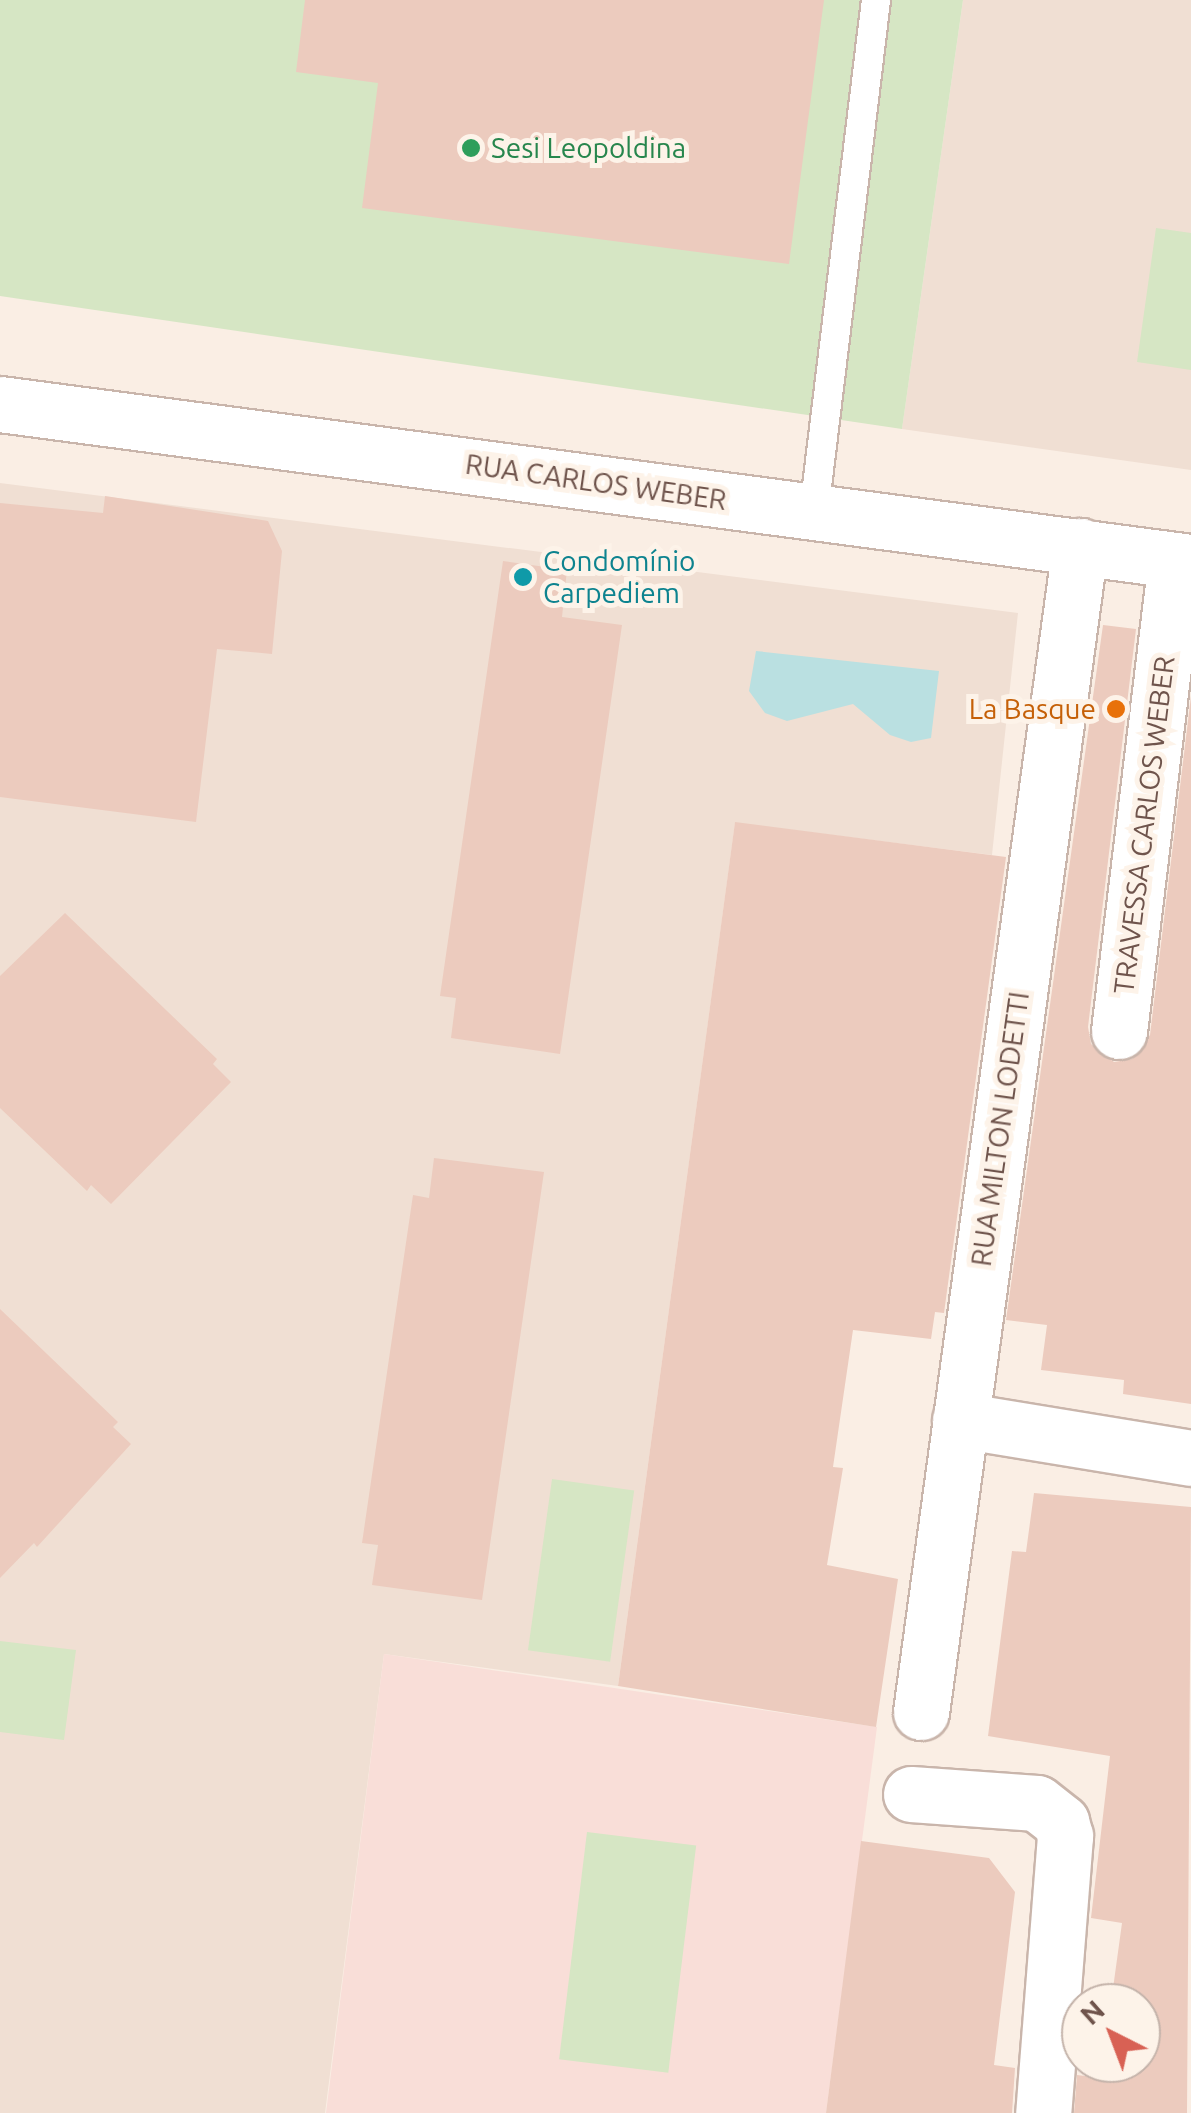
<!DOCTYPE html>
<html>
<head>
<meta charset="utf-8">
<style>
  body { margin:0 }
  #map { position:relative; width:1191px; height:2113px; overflow:hidden; background:#faeee4; font-family:Ubuntu,sans-serif }
  div>[style] { position:absolute }
  .residential>* { inset:0; background:#f0dfd3 }
  .commercial>* { inset:0; background:#f9ded8 }
  .green>* { inset:0; background:#d6e6c4; transform-origin:0 0 }
  .water>* { inset:0; background:#bae0e1 }
  .building>* { inset:0; background:#eccbbe }
  .roads { filter:drop-shadow(2px 0 #c9b5ab) drop-shadow(-2px 0 #c9b5ab) drop-shadow(0 2px #c9b5ab) drop-shadow(0 -2px #c9b5ab) }
  .lane>* { height:28px; margin:-14px; padding:0 14px; transform-origin:14px; border-radius:14px; background:#fff }
  .street>* { height:55px; margin:-27.5px; padding:0 27.5px; transform-origin:27.5px; border-radius:27.5px; background:#fff }
  .dots>* { width:28px; height:28px; translate:-50% -50%; box-sizing:border-box; border:5px solid #fdf3e9; border-radius:50% }
  span { translate:-50% -50%; white-space:nowrap; text-align:center; line-height:1.15; -webkit-text-stroke:10px #fdf3e9; paint-order:stroke }
  .leisure-label { font-size:28px; color:#27864d }
  .left { translate:0 -50%; text-align:left }
  .street-label { font-size:28px; color:#6f544c }
  .culture-label { font-size:28px; color:#0d838f }
  .food-label { font-size:28px; color:#c56008 }
  .right { translate:-100% -50%; text-align:right }
  .north { position:absolute; left:1061px; top:1983px; width:100px; height:100px; box-sizing:border-box; background:#fdf3e9; border:2px solid #c4b3aa; border-radius:50%; rotate:318deg; font-size:28px; font-weight:700; line-height:40px; text-align:center; color:#6f544c }
  .north::after { content:''; display:block; margin:auto; width:35px; height:45px; background:#d86154; clip-path:polygon(50% 0,100% 100%,50% 72%,0 100%) }
</style>
</head>
<body>
<div id="map">
  <div class="residential">
    <div style="clip-path:polygon(963px 0,1191px 0,1191px 470px,902px 429px)"></div>
    <div style="clip-path:polygon(0 483px,1018px 613px,992px 855px,735px 823px,618px 1686px,384px 1654px,325px 2113px,0 2113px)"></div>
  </div>
  <div class="commercial">
    <div style="clip-path:polygon(384px 1654px,877px 1727px,826px 2113px,326px 2113px)"></div>
  </div>
  <div class="green">
    <div style="clip-path:polygon(0 0,963px 0,902px 429px,0 296px)"></div>
    <div style="clip-path:polygon(1156px 228px,1191px 233px,1191px 370px,1137px 362px)"></div>
    <div style="left:552px;top:1479px;width:83px;height:173px;rotate:8deg"></div>
    <div style="clip-path:polygon(0 1641px,76px 1650px,64px 1740px,0 1732px)"></div>
    <div style="left:587px;top:1832px;width:110px;height:229px;rotate:7deg"></div>
  </div>
  <div class="water">
    <div style="clip-path:polygon(756px 651px,939px 671px,931px 738px,911px 742px,890px 735px,853px 704px,787px 721px,765px 713px,749px 691px)"></div>
  </div>
  <div class="building">
    <div style="clip-path:polygon(305px 0,824px 0,789px 264px,362px 208px,378px 83px,296px 72px)"></div>
    <div style="clip-path:polygon(105px 496px,268px 521px,282px 551px,272px 654px,217px 649px,196px 822px,0 797px,0 503px,103px 513px)"></div>
    <div style="clip-path:polygon(503px 561px,567px 570px,562px 617px,622px 625px,560px 1054px,451px 1038px,456px 998px,440px 996px)"></div>
    <div style="clip-path:polygon(1103px 625px,1136px 629px,1088px 1027px,1091px 1044px,1114px 1062px,1132px 1059px,1150px 1035px,1191px 696px,1191px 1404px,1123px 1394px,1124px 1380px,1041px 1370px,1047px 1325px,1006px 1320px)"></div>
    <div style="clip-path:polygon(735px 822px,1006px 857px,944px 1313px,935px 1312px,931px 1339px,853px 1330px,833px 1467px,843px 1468px,827px 1565px,898px 1579px,876px 1727px,618px 1686px)"></div>
    <div style="clip-path:polygon(65px 913px,217px 1059px,213px 1064px,231px 1082px,111px 1204px,91px 1185px,87px 1191px,0 1108px,0 976px)"></div>
    <div style="clip-path:polygon(434px 1158px,544px 1172px,482px 1600px,372px 1585px,378px 1545px,362px 1543px,413px 1195px,429px 1198px)"></div>
    <div style="clip-path:polygon(0 1309px,118px 1422px,113px 1427px,131px 1444px,37px 1547px,34px 1543px,0 1578px)"></div>
    <div style="clip-path:polygon(1034px 1493px,1191px 1507px,1187px 2113px,1074px 2113px,1077px 2075px,1101px 2078px,1103px 2063px,1141px 2063px,1141px 2003px,1111px 2003px,1122px 1923px,1091px 1918px,1110px 1756px,988px 1736px,1012px 1551px,1026px 1552px)"></div>
    <div style="clip-path:polygon(861px 1841px,989px 1858px,1015px 1892px,994px 2065px,1015px 2068px,1012px 2113px,826px 2113px)"></div>
  </div>
  <div class="roads">
    <div class="lane">
      <div style="left:814px;top:511px;width:515px;rotate:-83.08deg"></div>
    </div>
    <div class="street">
      <div style="left:0;top:404px;width:1201px;rotate:7.56deg"></div>
      <div style="left:1119px;top:1031px;width:474px;rotate:-83.1deg"></div>
      <div style="left:960px;top:1420px;width:234px;rotate:9.3deg"></div>
      <div style="left:921px;top:1712px;width:1177px;rotate:-82.23deg"></div>
      <div style="left:911px;top:1794px;width:126px;rotate:4.1deg"></div>
      <div style="left:1037px;top:1803px;width:31px;rotate:38deg"></div>
      <div style="left:1061px;top:1822px;width:15px;rotate:74deg"></div>
      <div style="left:1065px;top:1836px;width:278px;rotate:94.5deg"></div>
    </div>
  </div>
  <div class="dots">
    <div style="left:471px;top:148px;background:#2e9e5b"></div>
    <div style="left:523px;top:577px;background:#0f9aa8"></div>
    <div style="left:1116px;top:709px;background:#e8710a"></div>
  </div>
  <div class="leisure-label">
    <span class="left" style="left:491px;top:148px">Sesi Leopoldina</span>
  </div>
  <div class="street-label">
    <span style="left:596px;top:482px;rotate:8deg">RUA CARLOS WEBER</span>
    <span style="left:1144px;top:825px;rotate:-83deg">TRAVESSA CARLOS WEBER</span>
    <span style="left:1000px;top:1129px;rotate:-82deg">RUA MILTON LODETTI</span>
  </div>
  <div class="culture-label">
    <span class="left" style="left:543px;top:577px">Condomínio<br>Carpediem</span>
  </div>
  <div class="food-label">
    <span class="right" style="left:1096px;top:709px">La Basque</span>
  </div>
  <div class="north">N</div>
</div>
</body>
</html>
